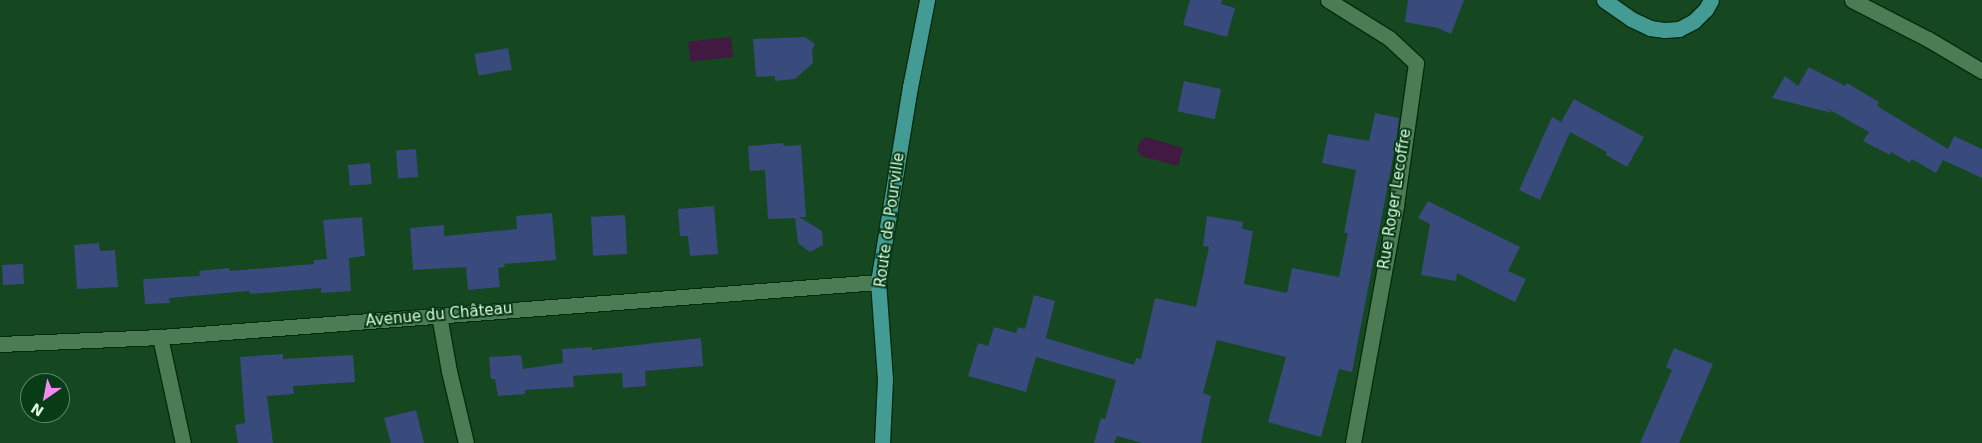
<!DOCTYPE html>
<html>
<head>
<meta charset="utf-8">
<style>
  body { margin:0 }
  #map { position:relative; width:1982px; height:443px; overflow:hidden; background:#154721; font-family:"DejaVu Sans",sans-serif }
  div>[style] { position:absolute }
  .water>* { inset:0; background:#421941; transform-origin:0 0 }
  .building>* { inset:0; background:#394a7c; transform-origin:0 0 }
  .roads { filter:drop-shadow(1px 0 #052b0f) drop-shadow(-1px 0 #052b0f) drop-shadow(0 1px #052b0f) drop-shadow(0 -1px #052b0f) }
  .minor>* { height:15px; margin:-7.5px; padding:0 7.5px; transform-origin:7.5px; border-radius:7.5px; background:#4b7c53 }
  .major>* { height:15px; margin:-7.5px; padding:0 7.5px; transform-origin:7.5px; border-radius:7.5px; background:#449b94 }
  span { translate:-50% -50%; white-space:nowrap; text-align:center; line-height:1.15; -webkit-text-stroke:4px #073c17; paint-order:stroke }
  .street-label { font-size:15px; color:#def9e1 }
  .north { position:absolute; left:20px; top:373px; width:50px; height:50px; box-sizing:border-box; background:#073c17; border:1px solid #5d8868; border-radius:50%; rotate:213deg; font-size:14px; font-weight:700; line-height:20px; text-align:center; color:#def9e1 }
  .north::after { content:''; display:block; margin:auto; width:18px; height:22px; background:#f489f0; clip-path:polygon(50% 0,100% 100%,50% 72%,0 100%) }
</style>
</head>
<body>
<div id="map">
  <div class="water">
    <div style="left:731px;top:37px;width:20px;height:43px;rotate:84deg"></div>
    <div style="clip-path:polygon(1146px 137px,1183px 148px,1178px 166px,1141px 156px,1137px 149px,1141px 140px)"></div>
  </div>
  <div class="building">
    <div style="clip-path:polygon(1190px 0,1222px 0,1221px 4px,1235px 8px,1227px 37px,1183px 25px)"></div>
    <div style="clip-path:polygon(1408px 0,1464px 0,1451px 34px,1438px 28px,1405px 22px)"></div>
    <div style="clip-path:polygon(805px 37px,815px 44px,812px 50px,813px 63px,795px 79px,775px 81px,775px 76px,756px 77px,753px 39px)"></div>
    <div style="left:508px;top:48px;width:22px;height:34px;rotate:80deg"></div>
    <div style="clip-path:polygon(1809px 67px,1845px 86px,1847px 83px,1879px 102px,1877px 106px,1948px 149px,1954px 136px,1982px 149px,1982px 178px,1943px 160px,1936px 173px,1912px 159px,1910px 163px,1891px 152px,1890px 155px,1863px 141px,1869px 132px,1825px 107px,1833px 113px,1772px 98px,1785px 76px,1798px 86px)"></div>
    <div style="left:1184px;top:81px;width:38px;height:31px;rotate:12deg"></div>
    <div style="clip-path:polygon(1574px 99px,1644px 137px,1627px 167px,1606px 155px,1607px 152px,1570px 132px,1540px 200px,1519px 190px,1552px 117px,1561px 122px)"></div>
    <div style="clip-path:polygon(1375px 113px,1399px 118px,1396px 142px,1352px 372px,1339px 369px,1321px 437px,1268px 422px,1286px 357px,1217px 340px,1203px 393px,1211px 396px,1201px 443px,1142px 443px,1117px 436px,1114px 443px,1094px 443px,1101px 418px,1105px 419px,1116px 380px,1036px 357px,1026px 392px,968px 376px,978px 343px,988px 346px,994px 327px,1016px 333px,1018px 327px,1025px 329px,1034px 295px,1055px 301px,1046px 338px,1134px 365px,1136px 358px,1141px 359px,1155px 298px,1196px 307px,1209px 247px,1203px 246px,1207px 216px,1243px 222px,1242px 229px,1253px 231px,1244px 284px,1287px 293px,1292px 268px,1339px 277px,1348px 233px,1344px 233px,1356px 170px,1322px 163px,1328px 134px,1369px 141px)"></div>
    <div style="clip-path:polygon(783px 143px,784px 146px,801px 145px,806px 217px,799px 217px,822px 231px,823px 245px,810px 252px,798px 243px,795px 218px,768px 219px,765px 170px,750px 171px,748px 146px)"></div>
    <div style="left:416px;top:149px;width:28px;height:20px;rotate:86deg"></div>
    <div style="left:370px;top:163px;width:21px;height:22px;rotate:85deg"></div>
    <div style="clip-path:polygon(1428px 201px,1520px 247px,1508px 271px,1526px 279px,1515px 302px,1457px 273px,1456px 281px,1421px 275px,1430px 224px,1418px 218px)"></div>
    <div style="clip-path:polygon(714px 206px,718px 254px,690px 256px,688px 236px,680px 236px,678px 209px)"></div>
    <div style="clip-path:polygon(552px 213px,556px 260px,504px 264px,505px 267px,498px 268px,500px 287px,468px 290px,466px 267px,413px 270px,410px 228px,444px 225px,444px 236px,517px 229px,516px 216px)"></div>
    <div style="left:625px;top:215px;width:39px;height:34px;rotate:87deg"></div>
    <div style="clip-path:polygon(362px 217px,365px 256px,349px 258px,351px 291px,321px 293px,321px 288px,250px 294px,249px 291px,169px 298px,170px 303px,145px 304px,143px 279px,200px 276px,199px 271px,229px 268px,230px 271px,314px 264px,314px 260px,327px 259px,323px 220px)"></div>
    <div style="clip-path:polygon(99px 243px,100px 251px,115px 250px,118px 287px,77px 289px,74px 245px)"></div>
    <div style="left:23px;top:264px;width:20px;height:21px;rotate:87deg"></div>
    <div style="clip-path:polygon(701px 338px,703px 366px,645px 371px,646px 386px,623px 388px,622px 373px,600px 374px,573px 376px,574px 387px,525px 390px,525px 394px,498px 396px,495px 379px,491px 379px,489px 357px,521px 355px,523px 369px,563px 363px,562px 349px,592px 347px,592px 350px)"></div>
    <div style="clip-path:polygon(1674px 348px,1713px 364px,1679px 443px,1640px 443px,1672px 370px,1666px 367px)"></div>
    <div style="clip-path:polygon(283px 354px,283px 359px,353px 355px,355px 382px,293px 386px,294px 394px,267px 396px,273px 443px,238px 443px,235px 425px,245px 423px,240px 357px)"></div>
    <div style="clip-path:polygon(416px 410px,424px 443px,391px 443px,384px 418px)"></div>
  </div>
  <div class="roads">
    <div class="minor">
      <div style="left:1328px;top:0;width:72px;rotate:31.9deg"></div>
      <div style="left:1389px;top:38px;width:37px;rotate:43deg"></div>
      <div style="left:1416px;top:63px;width:144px;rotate:98deg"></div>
      <div style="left:1396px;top:206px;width:241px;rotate:100.3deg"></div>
      <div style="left:1852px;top:0;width:85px;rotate:27.2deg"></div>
      <div style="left:1928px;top:39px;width:63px;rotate:30.7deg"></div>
      <div style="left:439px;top:315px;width:57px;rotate:79.9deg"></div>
      <div style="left:449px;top:371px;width:74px;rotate:76.7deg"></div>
      <div style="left:160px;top:337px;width:108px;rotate:77.8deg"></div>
      <div style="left:0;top:344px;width:160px;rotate:-2.5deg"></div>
      <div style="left:160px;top:337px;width:720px;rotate:-4.38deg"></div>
    </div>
    <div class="major">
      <div style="left:1604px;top:0;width:33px;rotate:35deg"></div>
      <div style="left:1631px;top:19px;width:21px;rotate:25deg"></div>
      <div style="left:1650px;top:28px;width:15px;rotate:8deg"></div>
      <div style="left:1665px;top:30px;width:14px;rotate:-4deg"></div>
      <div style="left:1679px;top:29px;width:17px;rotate:-28deg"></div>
      <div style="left:1694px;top:21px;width:17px;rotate:-45deg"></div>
      <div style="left:1706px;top:9px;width:10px;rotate:-61deg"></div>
      <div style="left:882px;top:443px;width:64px;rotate:-87.3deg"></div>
      <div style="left:885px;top:379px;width:97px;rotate:-94.1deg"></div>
      <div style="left:878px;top:282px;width:198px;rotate:-80.7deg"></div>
      <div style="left:910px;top:87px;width:89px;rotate:-78.9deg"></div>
    </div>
  </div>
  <div class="street-label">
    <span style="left:1395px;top:199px;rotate:-81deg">Rue Roger Lecoffre</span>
    <span style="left:890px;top:220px;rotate:-82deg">Route de Pourville</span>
    <span style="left:439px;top:315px;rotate:-5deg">Avenue du Château</span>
  </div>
  <div class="north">N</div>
</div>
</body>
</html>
